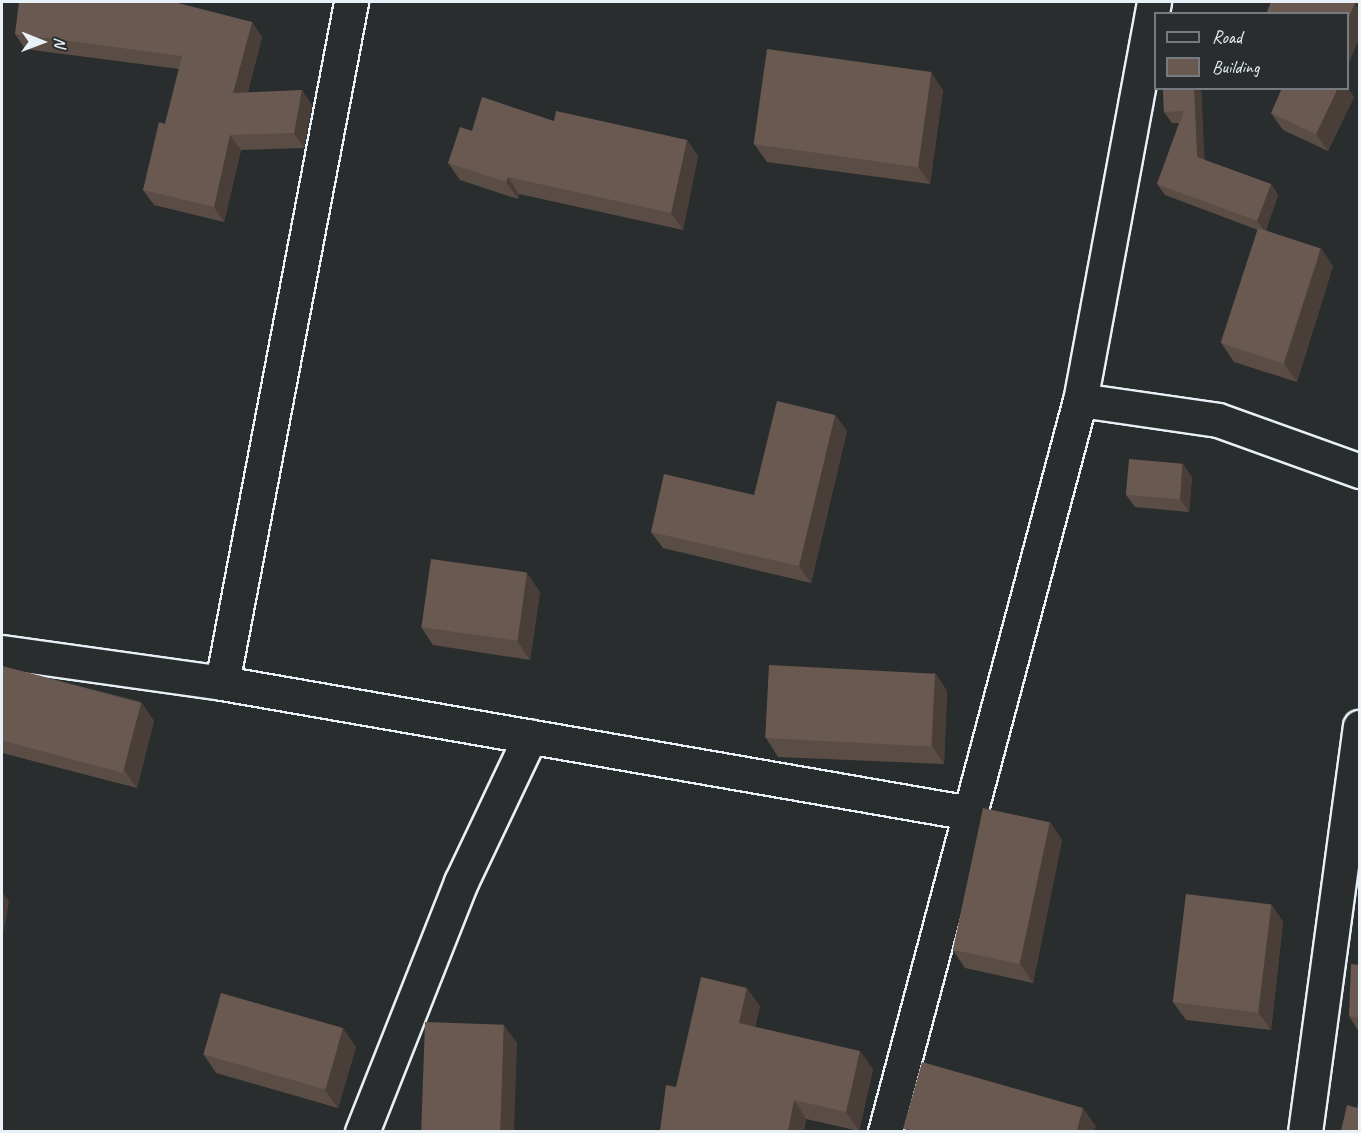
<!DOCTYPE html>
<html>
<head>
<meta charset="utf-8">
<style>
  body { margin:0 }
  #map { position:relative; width:1361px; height:1133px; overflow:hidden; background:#2a2d2e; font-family:Caveat,sans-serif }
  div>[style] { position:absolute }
  .roads { filter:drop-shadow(2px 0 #e8f1f8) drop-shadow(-2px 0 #e8f1f8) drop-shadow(0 2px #e8f1f8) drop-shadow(0 -2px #e8f1f8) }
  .minor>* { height:33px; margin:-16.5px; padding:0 16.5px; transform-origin:16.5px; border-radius:16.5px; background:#2a2d2e }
  .wall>* { inset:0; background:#5a4d46 }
  .shaded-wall>* { inset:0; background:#4a3e39 }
  .building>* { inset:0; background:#695951; transform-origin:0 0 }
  span { translate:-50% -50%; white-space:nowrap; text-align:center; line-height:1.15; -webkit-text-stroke:4.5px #2a2d2e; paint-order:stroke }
  .frame { position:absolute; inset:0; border:3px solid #e8f1f8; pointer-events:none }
  .legend { position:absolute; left:1154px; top:12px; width:195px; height:78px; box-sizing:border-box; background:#2a2d2e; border:2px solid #767b7f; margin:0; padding:8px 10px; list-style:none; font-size:18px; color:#e8f1f8 }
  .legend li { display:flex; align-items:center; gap:12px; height:30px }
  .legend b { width:30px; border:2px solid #767b7f }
  .north { position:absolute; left:12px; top:12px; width:60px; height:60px; -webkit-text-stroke:4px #2a2d2e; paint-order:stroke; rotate:91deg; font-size:16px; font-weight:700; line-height:24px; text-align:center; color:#e8f1f8 }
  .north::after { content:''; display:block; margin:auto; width:21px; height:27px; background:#e8f1f8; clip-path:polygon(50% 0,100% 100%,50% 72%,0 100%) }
</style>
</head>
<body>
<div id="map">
  <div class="roads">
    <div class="minor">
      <div style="left:1154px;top:2px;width:405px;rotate:100.5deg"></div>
      <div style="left:1080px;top:400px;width:139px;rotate:8.2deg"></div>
      <div style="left:1218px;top:420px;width:151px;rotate:19.8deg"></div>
      <div style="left:2px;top:652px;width:222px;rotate:8deg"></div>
      <div style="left:222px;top:683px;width:759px;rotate:9.86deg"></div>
      <div style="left:222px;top:683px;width:693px;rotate:-79.27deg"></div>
      <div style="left:362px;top:1132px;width:269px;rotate:-68.4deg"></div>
      <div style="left:461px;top:882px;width:161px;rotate:-64.6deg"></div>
      <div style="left:885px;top:1132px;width:758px;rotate:-75.08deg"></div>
      <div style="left:1305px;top:1132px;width:409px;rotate:-82.3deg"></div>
    </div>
  </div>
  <div class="wall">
    <div style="clip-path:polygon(252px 22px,262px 37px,248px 92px,312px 105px,304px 148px,241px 150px,224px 222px,154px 205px,143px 190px,165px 124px,179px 69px,25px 49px,15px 34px)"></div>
    <div style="clip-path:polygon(1163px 88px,1201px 88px,1204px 160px,1271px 184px,1278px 195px,1266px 230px,1333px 266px,1297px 382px,1234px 362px,1222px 344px,1258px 230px,1165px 195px,1157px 184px,1179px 123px,1172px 123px,1164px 112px)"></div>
    <div style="clip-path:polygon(1347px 88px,1354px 97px,1328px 151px,1283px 130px,1271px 113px)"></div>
    <div style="clip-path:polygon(943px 90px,930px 184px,767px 162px,754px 144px)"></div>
    <div style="clip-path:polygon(554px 121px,687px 140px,698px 156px,683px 230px,519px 194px,518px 199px,460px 180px,448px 163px,472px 131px)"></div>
    <div style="clip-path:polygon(835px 415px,847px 431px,811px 583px,663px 548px,651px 532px,754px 495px)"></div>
    <div style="clip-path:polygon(1192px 477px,1189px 512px,1135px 507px,1126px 495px)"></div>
    <div style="clip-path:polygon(540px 592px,530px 660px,433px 645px,421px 627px)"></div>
    <div style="clip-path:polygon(2px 666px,141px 702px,154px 721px,137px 788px,2px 753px)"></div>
    <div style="clip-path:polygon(935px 673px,947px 691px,944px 764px,778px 757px,766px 738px)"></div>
    <div style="clip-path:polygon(1050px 822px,1062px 840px,1033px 983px,965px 968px,953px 950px)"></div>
    <div style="clip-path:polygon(1271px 904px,1283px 922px,1271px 1030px,1186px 1020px,1173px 1002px)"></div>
    <div style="clip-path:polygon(1359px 965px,1359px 1032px,1349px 1016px)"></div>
    <div style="clip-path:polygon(760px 1006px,755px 1027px,873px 1069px,859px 1131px,806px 1119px,804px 1131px,660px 1131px,676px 1087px)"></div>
    <div style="clip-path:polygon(356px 1047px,338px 1108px,216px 1073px,204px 1055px)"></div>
  </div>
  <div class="shaded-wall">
    <div style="clip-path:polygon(1355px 3px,1359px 9px,1359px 39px,1347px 68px,1347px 22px)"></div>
    <div style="clip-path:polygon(252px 22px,262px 37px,244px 108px,233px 93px)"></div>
    <div style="clip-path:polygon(931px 72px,943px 90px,930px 184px,918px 166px)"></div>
    <div style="clip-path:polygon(1194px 88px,1201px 88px,1205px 168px,1197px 157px)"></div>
    <div style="clip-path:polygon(1338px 88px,1347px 88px,1354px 97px,1328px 151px,1316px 134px)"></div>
    <div style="clip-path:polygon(302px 90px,312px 105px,304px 148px,294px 133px)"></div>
    <div style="clip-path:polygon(230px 135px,241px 150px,224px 222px,214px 207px)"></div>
    <div style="clip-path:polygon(687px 140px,698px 156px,683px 230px,671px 213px)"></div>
    <div style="clip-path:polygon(508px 177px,519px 194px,518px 199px,506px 182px)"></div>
    <div style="clip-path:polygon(1271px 184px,1278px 195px,1265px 232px,1257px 221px)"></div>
    <div style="clip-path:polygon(1321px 248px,1333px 266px,1297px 382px,1284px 364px)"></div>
    <div style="clip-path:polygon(835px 415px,847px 431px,811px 583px,799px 566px)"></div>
    <div style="clip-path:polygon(1183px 464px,1192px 477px,1189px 512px,1180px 499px)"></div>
    <div style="clip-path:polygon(527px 573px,540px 592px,530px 660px,517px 641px)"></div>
    <div style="clip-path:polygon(935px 673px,947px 691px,944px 764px,932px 746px)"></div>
    <div style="clip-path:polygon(141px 702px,154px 721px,137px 788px,124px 770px)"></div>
    <div style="clip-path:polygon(1050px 822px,1062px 840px,1033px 983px,1020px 964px)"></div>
    <div style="clip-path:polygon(2px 892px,9px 902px,2px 941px)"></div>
    <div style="clip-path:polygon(1271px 904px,1283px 922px,1271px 1030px,1258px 1012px)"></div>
    <div style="clip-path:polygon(747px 988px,760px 1006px,752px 1042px,739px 1023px)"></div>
    <div style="clip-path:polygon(504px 1025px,517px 1043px,514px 1131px,500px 1131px)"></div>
    <div style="clip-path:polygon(343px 1028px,356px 1047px,338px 1108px,325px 1090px)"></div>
    <div style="clip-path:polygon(860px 1051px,873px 1069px,859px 1131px,846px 1112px)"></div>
    <div style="clip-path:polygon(794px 1100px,806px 1119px,804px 1131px,788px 1131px)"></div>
    <div style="clip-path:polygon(1083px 1108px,1096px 1126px,1094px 1131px,1077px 1131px)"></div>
  </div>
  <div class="building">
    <div style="clip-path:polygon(19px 2px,174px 2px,252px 22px,233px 93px,302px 90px,294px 133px,230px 135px,214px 207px,143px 190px,159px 122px,165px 124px,182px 56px,15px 34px)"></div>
    <div style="clip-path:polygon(1271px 2px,1359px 2px,1359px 4px,1355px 3px,1347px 22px,1347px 14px,1266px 14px)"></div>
    <div style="left:767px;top:49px;width:166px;height:96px;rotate:8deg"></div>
    <div style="clip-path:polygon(1163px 88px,1194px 88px,1197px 157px,1271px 184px,1257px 221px,1157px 184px,1184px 111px,1164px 112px)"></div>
    <div style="clip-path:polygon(1282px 88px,1338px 88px,1316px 134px,1271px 113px)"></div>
    <div style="clip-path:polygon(482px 97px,554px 121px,556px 111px,687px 140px,671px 213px,508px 177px,506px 182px,448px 163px,460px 127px,472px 131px)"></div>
    <div style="left:1258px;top:228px;width:66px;height:121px;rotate:18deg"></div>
    <div style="clip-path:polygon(777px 401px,835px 415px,799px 566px,651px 532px,664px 474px,754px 495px)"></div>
    <div style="left:1129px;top:459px;width:54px;height:36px;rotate:5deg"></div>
    <div style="left:431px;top:559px;width:97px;height:69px;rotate:8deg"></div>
    <div style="left:769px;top:665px;width:166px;height:73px;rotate:3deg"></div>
    <div style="left:2px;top:666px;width:144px;height:72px;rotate:15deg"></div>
    <div style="left:983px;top:808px;width:68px;height:145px;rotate:12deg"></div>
    <div style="left:1186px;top:894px;width:86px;height:109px;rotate:7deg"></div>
    <div style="clip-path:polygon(1351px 964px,1359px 965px,1359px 1018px,1349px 1016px)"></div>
    <div style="clip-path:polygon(701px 977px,747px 988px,739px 1023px,860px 1051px,846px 1112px,794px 1100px,788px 1131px,660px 1131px,666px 1085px,676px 1087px)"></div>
    <div style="left:221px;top:993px;width:127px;height:64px;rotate:16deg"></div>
    <div style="left:425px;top:1022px;width:79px;height:109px;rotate:2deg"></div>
    <div style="clip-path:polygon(922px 1062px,1083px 1108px,1077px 1131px,914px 1131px,903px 1129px)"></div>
    <div style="clip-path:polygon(1359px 1098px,1359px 1131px,1341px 1131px,1347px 1105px,1357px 1108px)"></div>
  </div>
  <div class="frame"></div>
  <ul class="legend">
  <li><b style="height:8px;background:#2a2d2e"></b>Road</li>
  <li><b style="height:16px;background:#695951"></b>Building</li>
  </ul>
  <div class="north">N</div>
</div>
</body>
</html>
